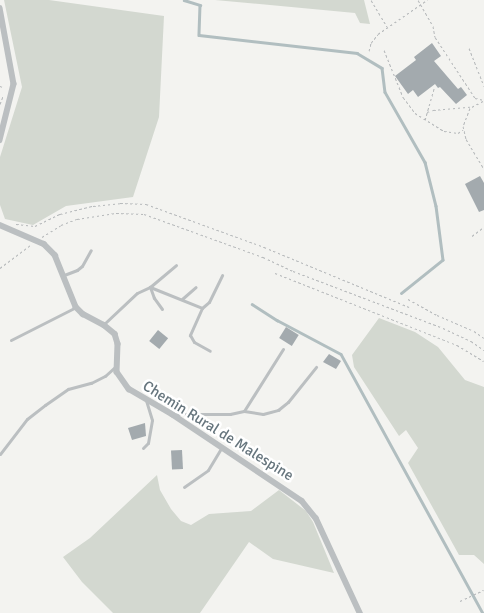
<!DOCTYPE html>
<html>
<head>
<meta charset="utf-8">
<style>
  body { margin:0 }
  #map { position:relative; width:484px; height:613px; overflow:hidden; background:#f3f3f0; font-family:Signika,sans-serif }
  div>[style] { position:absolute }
  .green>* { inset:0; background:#d3d8d0 }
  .stream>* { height:2.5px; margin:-1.25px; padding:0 1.25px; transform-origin:1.25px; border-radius:1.25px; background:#b1bec0 }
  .building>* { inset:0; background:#a3aaae; transform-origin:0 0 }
  .path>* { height:1px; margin-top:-0.5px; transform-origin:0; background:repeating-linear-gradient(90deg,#b5b8ba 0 2.5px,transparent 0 5px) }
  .service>* { height:3px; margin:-1.5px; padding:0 1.5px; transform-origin:1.5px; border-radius:1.5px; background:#bbbfc1 }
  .minor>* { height:5.5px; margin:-2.75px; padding:0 2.75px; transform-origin:2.75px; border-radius:2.75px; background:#bbbfc1 }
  span { translate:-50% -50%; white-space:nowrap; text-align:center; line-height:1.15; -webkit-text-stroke:5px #fff; paint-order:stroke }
  .street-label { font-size:15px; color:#66757d }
</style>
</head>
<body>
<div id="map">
  <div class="green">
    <div style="clip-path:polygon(4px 0,49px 0,164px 16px,159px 117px,133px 197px,66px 206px,33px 225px,5px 219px,0 205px,0 157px,22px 87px)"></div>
    <div style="clip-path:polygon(215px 0,364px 0,370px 24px,360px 23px,355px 13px)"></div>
    <div style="clip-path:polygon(379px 318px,415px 332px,438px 347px,465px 380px,484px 387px,484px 564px,474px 555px,459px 555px,408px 463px,418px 448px,406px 430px,399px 436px,354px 367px,352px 355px)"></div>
    <div style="clip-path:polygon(157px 475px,160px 490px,171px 509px,181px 521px,191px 525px,209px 514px,251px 511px,279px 490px,306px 511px,313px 522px,334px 573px,273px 559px,249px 542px,200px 613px,113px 613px,82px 582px,63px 557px,90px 538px)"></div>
  </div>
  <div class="stream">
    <div style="left:184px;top:0;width:17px;rotate:17deg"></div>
    <div style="left:200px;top:5px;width:30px;rotate:92deg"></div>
    <div style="left:199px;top:35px;width:159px;rotate:6.5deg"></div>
    <div style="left:357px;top:53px;width:29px;rotate:31deg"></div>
    <div style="left:382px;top:68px;width:24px;rotate:83deg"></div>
    <div style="left:385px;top:92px;width:81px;rotate:60.3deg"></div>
    <div style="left:425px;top:162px;width:45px;rotate:76deg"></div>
    <div style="left:436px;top:206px;width:54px;rotate:82.6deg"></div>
    <div style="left:443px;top:260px;width:53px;rotate:141.2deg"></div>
    <div style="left:252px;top:304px;width:30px;rotate:33deg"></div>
    <div style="left:277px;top:320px;width:72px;rotate:28deg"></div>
    <div style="left:341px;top:354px;width:295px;rotate:61.3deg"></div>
  </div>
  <div class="building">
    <div style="clip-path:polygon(432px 43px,441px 56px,434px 61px,458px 89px,461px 87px,467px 95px,456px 104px,440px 87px,438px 88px,435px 84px,418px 97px,413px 90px,408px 94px,395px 76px,416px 60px,414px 57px)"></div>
    <div style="clip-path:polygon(480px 176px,484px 183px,484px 210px,479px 212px,465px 184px)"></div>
    <div style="left:286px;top:327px;width:15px;height:13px;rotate:32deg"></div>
    <div style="left:158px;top:330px;width:13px;height:14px;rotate:39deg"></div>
    <div style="clip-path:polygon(329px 354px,341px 361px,336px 369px,323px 362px)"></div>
    <div style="clip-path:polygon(145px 423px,146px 436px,132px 440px,128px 428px)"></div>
    <div style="left:182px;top:450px;width:19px;height:11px;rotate:87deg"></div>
  </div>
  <div class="path">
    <div style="left:371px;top:0;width:31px;rotate:59deg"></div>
    <div style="left:418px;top:0;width:30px;rotate:60deg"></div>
    <div style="left:433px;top:26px;width:11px;rotate:80deg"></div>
    <div style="left:435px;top:37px;width:73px;rotate:56.7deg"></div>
    <div style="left:475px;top:98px;width:9px;rotate:13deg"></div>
    <div style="left:469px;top:48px;width:41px;rotate:68.5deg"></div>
    <div style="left:384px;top:50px;width:51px;rotate:68deg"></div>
    <div style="left:403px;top:97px;width:20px;rotate:53deg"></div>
    <div style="left:415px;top:113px;width:34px;rotate:32deg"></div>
    <div style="left:444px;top:131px;width:14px;rotate:8deg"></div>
    <div style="left:458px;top:133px;width:6px;rotate:-31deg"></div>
    <div style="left:369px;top:51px;width:8px;rotate:-76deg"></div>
    <div style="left:371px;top:43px;width:11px;rotate:-52deg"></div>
    <div style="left:378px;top:34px;width:60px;rotate:-34.8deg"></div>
    <div style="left:0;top:86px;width:5px;rotate:22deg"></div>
    <div style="left:483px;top:101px;width:15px;rotate:152deg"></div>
    <div style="left:470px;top:108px;width:19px;rotate:111deg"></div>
    <div style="left:463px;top:126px;width:13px;rotate:77deg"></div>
    <div style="left:466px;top:139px;width:35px;rotate:59deg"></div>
    <div style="left:0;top:104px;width:9px;rotate:-69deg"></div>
    <div style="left:427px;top:112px;width:6px;rotate:-18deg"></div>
    <div style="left:433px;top:110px;width:37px;rotate:-5deg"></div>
    <div style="left:425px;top:120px;width:33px;rotate:-74deg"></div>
    <div style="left:16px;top:224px;width:19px;rotate:6deg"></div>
    <div style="left:35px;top:226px;width:28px;rotate:-26deg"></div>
    <div style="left:60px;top:214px;width:34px;rotate:-14deg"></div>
    <div style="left:93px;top:206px;width:27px;rotate:-6deg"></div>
    <div style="left:120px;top:203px;width:26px;rotate:2deg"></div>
    <div style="left:146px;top:204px;width:126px;rotate:20deg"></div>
    <div style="left:264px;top:247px;width:157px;rotate:22.5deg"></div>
    <div style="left:472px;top:236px;width:15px;rotate:-37deg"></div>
    <div style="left:42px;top:237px;width:22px;rotate:-32deg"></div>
    <div style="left:61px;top:225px;width:17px;rotate:-21deg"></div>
    <div style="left:77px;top:219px;width:39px;rotate:-9deg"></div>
    <div style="left:116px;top:213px;width:28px;rotate:2deg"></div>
    <div style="left:144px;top:214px;width:127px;rotate:19.9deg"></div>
    <div style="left:263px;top:257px;width:33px;rotate:25deg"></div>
    <div style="left:293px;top:271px;width:160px;rotate:20.8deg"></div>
    <div style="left:443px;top:328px;width:31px;rotate:25deg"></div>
    <div style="left:471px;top:341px;width:16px;rotate:35deg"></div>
    <div style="left:0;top:268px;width:38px;rotate:-37deg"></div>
    <div style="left:275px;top:273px;width:196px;rotate:21.6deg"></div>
    <div style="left:457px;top:345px;width:31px;rotate:31deg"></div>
    <div style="left:408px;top:299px;width:33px;rotate:29deg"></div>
    <div style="left:437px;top:315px;width:40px;rotate:23.4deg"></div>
    <div style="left:474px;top:331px;width:12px;rotate:35deg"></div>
    <div style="left:460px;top:601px;width:26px;rotate:-25deg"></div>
  </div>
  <div class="service">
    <div style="left:64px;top:275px;width:14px;rotate:-21deg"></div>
    <div style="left:77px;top:270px;width:6px;rotate:-39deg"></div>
    <div style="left:82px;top:266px;width:18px;rotate:-61deg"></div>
    <div style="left:182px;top:299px;width:18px;rotate:-41deg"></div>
    <div style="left:202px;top:308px;width:30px;rotate:114deg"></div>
    <div style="left:190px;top:335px;width:8px;rotate:60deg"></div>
    <div style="left:194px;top:342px;width:18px;rotate:29deg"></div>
    <div style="left:162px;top:309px;width:14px;rotate:-126deg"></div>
    <div style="left:154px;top:298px;width:12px;rotate:-110deg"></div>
    <div style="left:150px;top:287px;width:34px;rotate:-40deg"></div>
    <div style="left:104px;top:324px;width:45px;rotate:-43.2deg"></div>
    <div style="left:137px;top:293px;width:14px;rotate:-25deg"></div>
    <div style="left:150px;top:287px;width:56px;rotate:22deg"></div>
    <div style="left:202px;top:308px;width:9px;rotate:-41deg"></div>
    <div style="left:209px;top:302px;width:30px;rotate:-64deg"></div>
    <div style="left:11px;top:340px;width:73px;rotate:-26.9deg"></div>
    <div style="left:283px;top:349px;width:73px;rotate:122.2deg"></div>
    <div style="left:244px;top:411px;width:19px;rotate:9deg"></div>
    <div style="left:263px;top:414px;width:16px;rotate:-15deg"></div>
    <div style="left:278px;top:410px;width:13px;rotate:-39deg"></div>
    <div style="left:288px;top:402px;width:45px;rotate:-51.3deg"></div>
    <div style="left:176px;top:414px;width:54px"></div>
    <div style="left:230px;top:414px;width:14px;rotate:-12deg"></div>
    <div style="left:143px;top:448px;width:7px;rotate:-45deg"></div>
    <div style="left:148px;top:443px;width:23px;rotate:-80deg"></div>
    <div style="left:152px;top:420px;width:21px;rotate:-107deg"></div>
    <div style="left:0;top:454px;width:44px;rotate:-52.4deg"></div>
    <div style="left:27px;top:419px;width:23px;rotate:-38deg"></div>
    <div style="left:45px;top:405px;width:28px;rotate:-35deg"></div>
    <div style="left:68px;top:389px;width:24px;rotate:-15deg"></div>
    <div style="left:91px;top:383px;width:16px;rotate:-27deg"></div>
    <div style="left:105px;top:376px;width:15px;rotate:-42deg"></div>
    <div style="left:184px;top:487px;width:29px;rotate:-35deg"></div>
    <div style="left:208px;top:470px;width:26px;rotate:-59deg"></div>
  </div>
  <div class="minor">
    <div style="left:0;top:8px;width:77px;rotate:79.6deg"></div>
    <div style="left:14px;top:84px;width:58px;rotate:104deg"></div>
    <div style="left:0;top:225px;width:48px;rotate:23.4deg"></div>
    <div style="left:44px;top:244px;width:16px;rotate:45deg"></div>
    <div style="left:55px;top:255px;width:56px;rotate:68deg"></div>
    <div style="left:76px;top:307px;width:10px;rotate:45deg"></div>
    <div style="left:83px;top:314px;width:24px;rotate:28deg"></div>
    <div style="left:104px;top:325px;width:14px;rotate:39deg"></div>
    <div style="left:115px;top:334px;width:10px;rotate:73deg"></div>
    <div style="left:118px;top:344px;width:28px;rotate:92deg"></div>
    <div style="left:117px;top:372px;width:21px;rotate:55deg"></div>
    <div style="left:129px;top:389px;width:50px;rotate:30.2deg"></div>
    <div style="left:172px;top:414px;width:156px;rotate:33.8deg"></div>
    <div style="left:302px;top:501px;width:22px;rotate:51deg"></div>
    <div style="left:316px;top:518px;width:105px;rotate:65.1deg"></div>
  </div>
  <div class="street-label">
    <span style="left:218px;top:431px;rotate:32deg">Chemin Rural de Malespine</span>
  </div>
</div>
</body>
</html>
